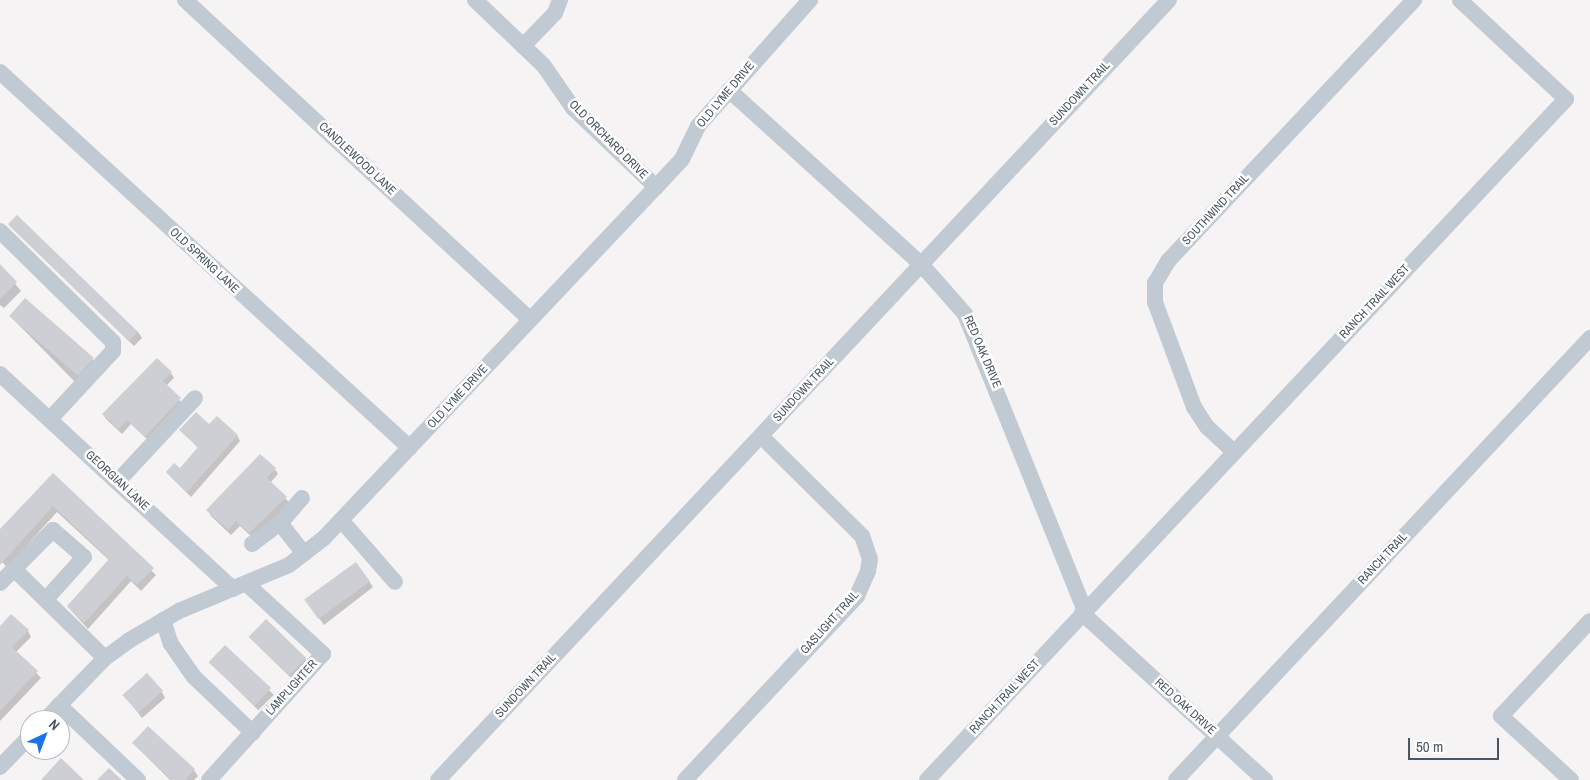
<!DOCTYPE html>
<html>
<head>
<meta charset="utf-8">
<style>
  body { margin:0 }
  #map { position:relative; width:1590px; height:780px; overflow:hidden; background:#f5f3f3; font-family:"Archivo Narrow",sans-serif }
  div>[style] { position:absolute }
  .shadow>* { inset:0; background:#0003; transform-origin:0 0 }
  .building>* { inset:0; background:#cdcfd5; transform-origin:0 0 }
  .minor>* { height:16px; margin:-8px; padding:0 8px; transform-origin:8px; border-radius:8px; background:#c1cad2 }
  span { translate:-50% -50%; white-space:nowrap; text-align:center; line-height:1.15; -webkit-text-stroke:5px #fff; paint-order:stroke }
  .street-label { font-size:12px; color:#4a5661 }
  .north { position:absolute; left:20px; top:710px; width:50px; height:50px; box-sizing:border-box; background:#fff; border:1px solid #b7bbc0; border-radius:50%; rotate:43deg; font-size:14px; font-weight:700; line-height:20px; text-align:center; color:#4a5661 }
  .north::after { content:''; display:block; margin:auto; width:18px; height:22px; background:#1a73e8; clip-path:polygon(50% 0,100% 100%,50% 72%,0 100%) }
  .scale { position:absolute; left:1408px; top:738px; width:91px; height:22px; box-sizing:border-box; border:2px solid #4a5661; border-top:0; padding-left:6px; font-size:15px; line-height:18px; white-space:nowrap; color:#4a5661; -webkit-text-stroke:4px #fff; paint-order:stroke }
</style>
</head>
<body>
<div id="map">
  <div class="shadow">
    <div style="clip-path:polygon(9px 225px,138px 332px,142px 338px,134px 346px)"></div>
    <div style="clip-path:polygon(0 265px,21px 291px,4px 308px,0 305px)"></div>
    <div style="clip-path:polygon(10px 316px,92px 359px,97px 367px,79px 386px)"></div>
    <div style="clip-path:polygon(171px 373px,174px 378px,166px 386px,183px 404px,149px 441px,131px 424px,122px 434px,106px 419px,103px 414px)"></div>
    <div style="clip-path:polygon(210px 426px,237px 435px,240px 441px,191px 497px,167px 473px,180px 470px,199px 449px,181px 430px)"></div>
    <div style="clip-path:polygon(275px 469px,278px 474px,270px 483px,290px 503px,253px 538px,240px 526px,231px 535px,211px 516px,208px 510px)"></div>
    <div style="clip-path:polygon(53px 474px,156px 575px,141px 591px,131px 581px,88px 629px,68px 607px,110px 561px,57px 512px,7px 567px,0 560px,0 531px)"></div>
    <div style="clip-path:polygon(369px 581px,373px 587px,324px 625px,311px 607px)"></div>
    <div style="clip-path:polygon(0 627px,28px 631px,31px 637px,16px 652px,41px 678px,0 721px)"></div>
    <div style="clip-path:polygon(251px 637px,305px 658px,309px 665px,294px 681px)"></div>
    <div style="left:225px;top:646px;width:69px;height:22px;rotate:45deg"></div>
    <div style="clip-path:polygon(162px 692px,165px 698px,142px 718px,124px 695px)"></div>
    <div style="clip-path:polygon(134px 744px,194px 770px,198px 776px,194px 780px,170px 780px)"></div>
  </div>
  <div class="building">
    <div style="left:17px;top:215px;width:168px;height:13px;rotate:44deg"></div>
    <div style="clip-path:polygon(0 264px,17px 282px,0 299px)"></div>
    <div style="left:25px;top:298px;width:91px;height:24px;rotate:41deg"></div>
    <div style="clip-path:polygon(157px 358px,172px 372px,163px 381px,181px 398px,145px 437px,127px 420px,118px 429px,102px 414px)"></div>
    <div style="clip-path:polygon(196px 412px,209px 424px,217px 416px,238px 435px,187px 492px,166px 472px,174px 463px,180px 468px,198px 447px,179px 430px)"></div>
    <div style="clip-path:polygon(260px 454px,276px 468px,267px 478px,287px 497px,249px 533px,236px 521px,228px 530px,206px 510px)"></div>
    <div style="clip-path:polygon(53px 473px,154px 568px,137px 585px,127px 576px,84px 623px,67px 606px,109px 559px,53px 506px,0 565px,0 529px)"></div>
    <div style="left:356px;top:562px;width:24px;height:64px;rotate:54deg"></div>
    <div style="clip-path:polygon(11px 614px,29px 630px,12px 647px,38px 671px,0 711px,0 626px)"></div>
    <div style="left:266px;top:619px;width:56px;height:25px;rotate:44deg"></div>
    <div style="left:225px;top:645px;width:63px;height:24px;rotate:43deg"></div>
    <div style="left:147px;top:673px;width:24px;height:33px;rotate:48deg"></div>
    <div style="clip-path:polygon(148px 726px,195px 769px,185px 780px,172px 780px,132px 743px)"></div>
    <div style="clip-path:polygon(61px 758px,84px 780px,41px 780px)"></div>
    <div style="clip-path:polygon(109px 768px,122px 780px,97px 780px)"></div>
  </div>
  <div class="minor">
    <div style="left:185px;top:0;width:469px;rotate:42.8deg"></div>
    <div style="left:475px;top:0;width:95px;rotate:43.7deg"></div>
    <div style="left:544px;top:66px;width:51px;rotate:55.4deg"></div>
    <div style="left:573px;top:108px;width:115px;rotate:43.6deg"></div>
    <div style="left:523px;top:46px;width:46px;rotate:-45.9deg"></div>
    <div style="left:555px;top:13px;width:14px;rotate:-69deg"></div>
    <div style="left:0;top:72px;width:556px;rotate:42.52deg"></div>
    <div style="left:729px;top:90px;width:259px;rotate:42.2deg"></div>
    <div style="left:921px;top:264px;width:67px;rotate:48.7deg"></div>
    <div style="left:965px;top:314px;width:320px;rotate:68deg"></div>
    <div style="left:0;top:231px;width:158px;rotate:44.5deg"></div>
    <div style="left:113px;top:342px;width:9px;rotate:90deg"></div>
    <div style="left:113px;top:351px;width:93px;rotate:132.8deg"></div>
    <div style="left:0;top:374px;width:317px;rotate:42.7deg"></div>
    <div style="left:1234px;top:452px;width:37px;rotate:-137deg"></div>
    <div style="left:1207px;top:427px;width:24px;rotate:-123deg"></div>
    <div style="left:1194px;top:407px;width:112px;rotate:-110.4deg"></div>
    <div style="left:1155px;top:302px;width:19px;rotate:-90deg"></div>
    <div style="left:1155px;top:283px;width:26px;rotate:-59deg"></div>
    <div style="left:1168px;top:261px;width:359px;rotate:-46.7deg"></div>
    <div style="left:118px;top:481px;width:113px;rotate:-47.1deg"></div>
    <div style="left:302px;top:498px;width:33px;rotate:131deg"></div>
    <div style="left:280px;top:523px;width:39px;rotate:52deg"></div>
    <div style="left:341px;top:520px;width:82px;rotate:48.9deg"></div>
    <div style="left:252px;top:544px;width:35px;rotate:-37deg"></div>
    <div style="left:14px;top:569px;width:127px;rotate:44.4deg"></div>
    <div style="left:0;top:583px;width:75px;rotate:-45deg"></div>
    <div style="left:53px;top:530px;width:41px;rotate:41.1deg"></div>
    <div style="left:84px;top:557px;width:57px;rotate:132.1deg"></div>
    <div style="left:1082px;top:613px;width:248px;rotate:42.4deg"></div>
    <div style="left:163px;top:620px;width:25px;rotate:72deg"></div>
    <div style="left:171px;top:644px;width:40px;rotate:55.1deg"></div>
    <div style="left:194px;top:677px;width:81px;rotate:43.5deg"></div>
    <div style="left:59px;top:705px;width:109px;rotate:43.5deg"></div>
    <div style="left:45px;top:720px;width:86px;rotate:-45.9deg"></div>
    <div style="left:105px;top:658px;width:29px;rotate:-36deg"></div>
    <div style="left:128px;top:641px;width:59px;rotate:-30.5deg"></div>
    <div style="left:179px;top:611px;width:119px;rotate:-22.7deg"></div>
    <div style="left:289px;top:565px;width:44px;rotate:-37.6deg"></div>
    <div style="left:324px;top:538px;width:483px;rotate:-46.6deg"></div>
    <div style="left:656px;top:187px;width:38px;rotate:-47deg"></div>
    <div style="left:682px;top:159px;width:37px;rotate:-64deg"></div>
    <div style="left:698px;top:126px;width:169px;rotate:-48.4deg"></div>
    <div style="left:0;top:767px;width:43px;rotate:-45.9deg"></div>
    <div style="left:209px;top:780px;width:170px;rotate:-47.9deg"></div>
    <div style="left:323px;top:654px;width:103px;rotate:-137.4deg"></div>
    <div style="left:438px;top:780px;width:1069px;rotate:-46.86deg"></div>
    <div style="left:685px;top:780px;width:252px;rotate:-46.9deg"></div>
    <div style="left:857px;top:596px;width:27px;rotate:-66deg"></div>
    <div style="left:868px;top:571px;width:12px;rotate:-81deg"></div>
    <div style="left:870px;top:559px;width:24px;rotate:-109deg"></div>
    <div style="left:862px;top:536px;width:142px;rotate:-135.3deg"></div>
    <div style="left:927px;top:780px;width:934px;rotate:-46.82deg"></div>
    <div style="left:1566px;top:99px;width:145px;rotate:-137deg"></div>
    <div style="left:1176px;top:780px;width:606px;rotate:-46.87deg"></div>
    <div style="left:1571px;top:780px;width:95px;rotate:-137.6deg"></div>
    <div style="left:1501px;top:716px;width:130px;rotate:-46.9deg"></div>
  </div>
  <div class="street-label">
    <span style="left:1080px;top:94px;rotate:-47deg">SUNDOWN TRAIL</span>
    <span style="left:726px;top:95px;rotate:-50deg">OLD LYME DRIVE</span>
    <span style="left:608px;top:140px;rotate:45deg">OLD ORCHARD DRIVE</span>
    <span style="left:357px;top:159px;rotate:43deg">CANDLEWOOD LANE</span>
    <span style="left:1216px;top:210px;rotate:-47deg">SOUTHWIND TRAIL</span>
    <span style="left:204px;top:261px;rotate:43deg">OLD SPRING LANE</span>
    <span style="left:1375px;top:302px;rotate:-47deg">RANCH TRAIL WEST</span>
    <span style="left:982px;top:352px;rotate:67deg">RED OAK DRIVE</span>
    <span style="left:804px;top:390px;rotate:-47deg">SUNDOWN TRAIL</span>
    <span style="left:458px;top:397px;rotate:-47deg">OLD LYME DRIVE</span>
    <span style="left:117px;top:481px;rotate:43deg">GEORGIAN LANE</span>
    <span style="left:1383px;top:559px;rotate:-47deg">RANCH TRAIL</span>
    <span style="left:830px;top:623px;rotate:-48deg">GASLIGHT TRAIL</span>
    <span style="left:526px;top:686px;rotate:-47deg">SUNDOWN TRAIL</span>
    <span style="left:292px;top:688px;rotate:-48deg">LAMPLIGHTER</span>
    <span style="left:1005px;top:697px;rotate:-47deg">RANCH TRAIL WEST</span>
    <span style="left:1185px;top:707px;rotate:42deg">RED OAK DRIVE</span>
  </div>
  <div class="north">N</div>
  <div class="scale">50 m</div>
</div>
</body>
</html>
